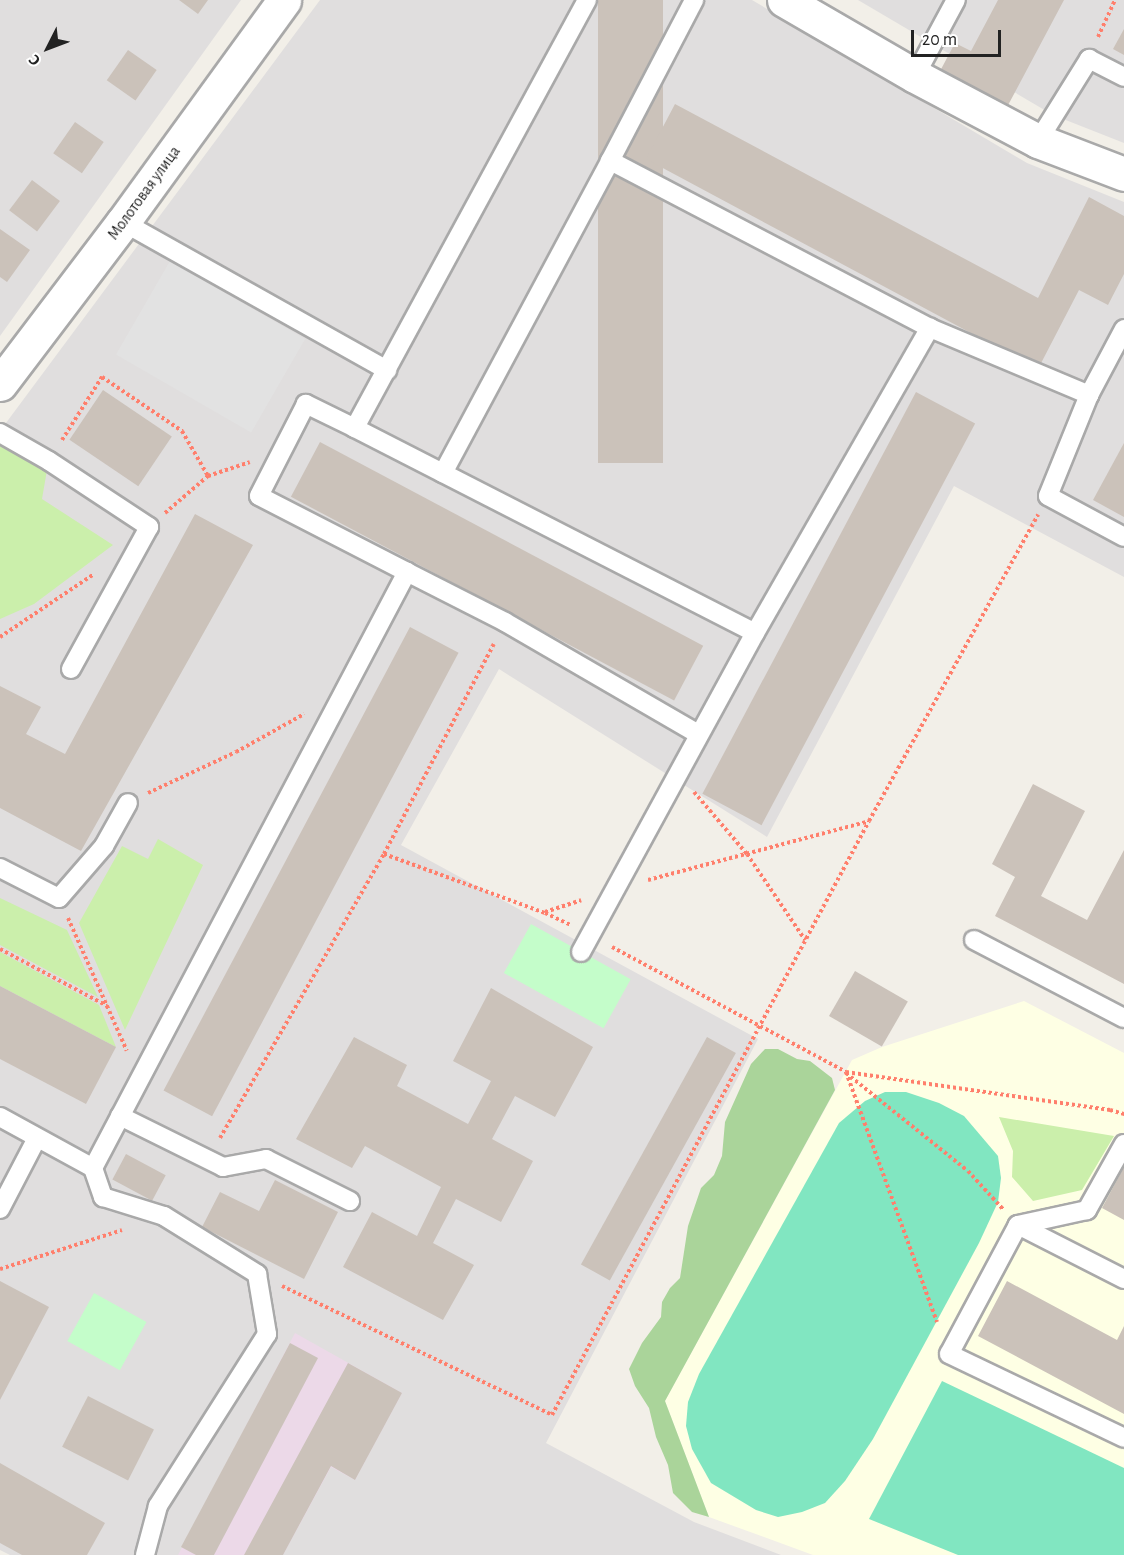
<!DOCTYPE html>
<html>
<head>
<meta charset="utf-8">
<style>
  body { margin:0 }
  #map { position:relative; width:1124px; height:1555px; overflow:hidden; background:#f2efe8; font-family:"Alegreya Sans",sans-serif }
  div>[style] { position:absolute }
  .residential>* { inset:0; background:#e0dede }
  .industrial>* { inset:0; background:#ecd9e8 }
  .education>* { inset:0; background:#feffe4 }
  .grass>* { inset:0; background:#cbefab }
  .forest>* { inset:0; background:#aad49a }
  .park>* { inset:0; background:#c4fdca; transform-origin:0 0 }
  .pitch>* { inset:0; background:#81e6c1 }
  .parking>* { inset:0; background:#e2e2e2; transform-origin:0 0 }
  .building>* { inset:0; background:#cbc2ba; transform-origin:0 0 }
  .path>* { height:4px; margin-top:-2px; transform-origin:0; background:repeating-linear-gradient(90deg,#ff7f6c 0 3px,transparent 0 6px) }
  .roads { filter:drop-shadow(2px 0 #a9a9a9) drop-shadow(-2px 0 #a9a9a9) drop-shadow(0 2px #a9a9a9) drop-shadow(0 -2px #a9a9a9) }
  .service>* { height:18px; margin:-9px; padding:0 9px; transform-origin:9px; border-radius:9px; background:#fff }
  .minor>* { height:33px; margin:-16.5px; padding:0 16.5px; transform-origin:16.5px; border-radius:16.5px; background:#fff }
  .tertiary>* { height:33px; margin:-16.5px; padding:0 16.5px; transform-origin:16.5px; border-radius:16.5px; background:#fff }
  span { translate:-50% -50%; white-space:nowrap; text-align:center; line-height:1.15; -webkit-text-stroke:5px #fff; paint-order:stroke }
  .street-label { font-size:16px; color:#222 }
  .north { position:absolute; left:18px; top:18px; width:60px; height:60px; -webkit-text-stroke:4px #fff; paint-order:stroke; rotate:228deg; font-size:16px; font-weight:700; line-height:24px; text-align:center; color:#222 }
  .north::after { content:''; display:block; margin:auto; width:21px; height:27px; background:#222; clip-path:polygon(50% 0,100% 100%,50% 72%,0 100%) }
  .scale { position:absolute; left:911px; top:30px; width:90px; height:27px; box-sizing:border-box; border:3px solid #222; border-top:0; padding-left:8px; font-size:18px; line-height:21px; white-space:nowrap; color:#222; -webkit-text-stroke:4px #fff; paint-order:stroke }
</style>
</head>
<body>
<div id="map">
  <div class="residential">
    <div style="clip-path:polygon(0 0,241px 0,0 336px)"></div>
    <div style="clip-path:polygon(320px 0,752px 0,1027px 163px,1124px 202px,1124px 577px,954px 486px,767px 837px,499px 669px,401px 845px,758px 1039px,546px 1443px,694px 1522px,781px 1555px,10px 1555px,0 1550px,0 431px)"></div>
    <div style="clip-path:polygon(858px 0,1124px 0,1124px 143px,1053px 115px)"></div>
  </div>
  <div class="industrial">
    <div style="clip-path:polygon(295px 1333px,402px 1393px,355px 1480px,331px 1467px,283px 1555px,178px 1555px)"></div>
  </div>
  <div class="education">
    <div style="clip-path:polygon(1024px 1001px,1124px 1053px,1124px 1555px,813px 1555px,709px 1517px,665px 1401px,852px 1060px,882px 1047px)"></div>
  </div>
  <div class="grass">
    <div style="clip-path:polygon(0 440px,47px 470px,42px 499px,113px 545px,34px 604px,0 619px)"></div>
    <div style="clip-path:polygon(158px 839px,203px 865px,125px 1030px,79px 923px,122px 846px,148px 859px)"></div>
    <div style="clip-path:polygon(0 898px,67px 930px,98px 997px,0 945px)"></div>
    <div style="clip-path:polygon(0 952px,99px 1005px,116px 1047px,0 986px)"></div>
    <div style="clip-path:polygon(999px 1117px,1114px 1136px,1082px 1190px,1033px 1201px,1012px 1177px,1013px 1151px)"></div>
  </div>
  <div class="forest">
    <div style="clip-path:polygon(765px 1049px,778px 1049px,797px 1059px,810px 1061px,832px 1078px,835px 1090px,665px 1401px,709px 1517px,692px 1512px,673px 1493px,668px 1465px,656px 1437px,649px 1408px,635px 1386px,629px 1369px,642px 1343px,661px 1317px,662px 1302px,670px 1288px,680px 1278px,688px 1226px,701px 1188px,714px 1175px,722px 1156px,725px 1122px,751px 1064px)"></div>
  </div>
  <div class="park">
    <div style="left:531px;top:924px;width:114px;height:56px;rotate:29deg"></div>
    <div style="left:94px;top:1293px;width:60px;height:55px;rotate:29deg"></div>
  </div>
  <div class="pitch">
    <div style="clip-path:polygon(885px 1092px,906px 1092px,939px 1103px,964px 1116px,998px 1156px,1001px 1178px,998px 1202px,979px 1243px,873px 1439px,845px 1481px,825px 1503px,802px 1512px,778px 1517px,756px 1510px,711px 1483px,692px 1449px,686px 1426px,688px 1402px,699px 1374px,839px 1123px,865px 1101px)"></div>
    <div style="clip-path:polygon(942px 1381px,1124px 1468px,1124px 1555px,958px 1555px,869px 1519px)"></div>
  </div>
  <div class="parking">
    <div style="left:170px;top:261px;width:156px;height:108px;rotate:30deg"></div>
  </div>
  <div class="building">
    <div style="clip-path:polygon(179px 0,208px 0,198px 14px)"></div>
    <div style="left:598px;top:0;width:65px;height:463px"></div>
    <div style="clip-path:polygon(998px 0,1064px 0,1006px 109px,939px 73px,955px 43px,971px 51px)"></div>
    <div style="clip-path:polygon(1124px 29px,1124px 55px,1113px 49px)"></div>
    <div style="left:128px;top:50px;width:35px;height:37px;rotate:35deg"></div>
    <div style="clip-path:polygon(675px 104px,1038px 298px,1089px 197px,1124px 216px,1124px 274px,1108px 305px,1079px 290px,1038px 369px,646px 159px)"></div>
    <div style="left:75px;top:122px;width:35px;height:38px;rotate:35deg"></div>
    <div style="left:32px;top:180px;width:35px;height:38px;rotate:37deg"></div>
    <div style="clip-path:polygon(0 229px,30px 250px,7px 282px,0 277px)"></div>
    <div style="left:103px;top:390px;width:83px;height:60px;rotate:34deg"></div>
    <div style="left:916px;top:392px;width:67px;height:455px;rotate:28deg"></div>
    <div style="left:320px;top:442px;width:434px;height:62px;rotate:28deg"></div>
    <div style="clip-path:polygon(1124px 443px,1124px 517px,1093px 500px)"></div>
    <div style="clip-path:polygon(195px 514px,253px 545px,81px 851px,0 808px,0 686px,41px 707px,26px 734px,65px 754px)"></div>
    <div style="left:410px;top:627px;width:55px;height:525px;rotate:28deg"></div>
    <div style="clip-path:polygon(1033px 784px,1085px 811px,1041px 896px,1087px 920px,1124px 850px,1124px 984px,995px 916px,1015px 877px,992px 864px)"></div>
    <div style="left:855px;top:971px;width:61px;height:52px;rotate:30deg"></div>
    <div style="clip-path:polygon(0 986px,116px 1047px,86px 1104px,0 1059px)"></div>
    <div style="clip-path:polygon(491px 988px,593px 1047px,555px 1117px,515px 1096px,492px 1139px,533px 1161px,501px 1222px,456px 1199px,433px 1243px,474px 1265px,443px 1320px,343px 1267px,372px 1212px,417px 1236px,441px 1187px,365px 1146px,352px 1168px,296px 1139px,354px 1037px,407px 1065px,397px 1086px,468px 1124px,491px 1081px,453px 1061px)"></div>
    <div style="left:707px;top:1037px;width:33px;height:260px;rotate:29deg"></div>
    <div style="left:126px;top:1154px;width:45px;height:29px;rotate:28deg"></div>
    <div style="clip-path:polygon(1124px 1167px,1124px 1220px,1102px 1208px)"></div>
    <div style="clip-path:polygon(275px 1180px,338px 1212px,304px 1279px,202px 1227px,220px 1192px,259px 1211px)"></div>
    <div style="clip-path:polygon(0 1281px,49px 1307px,0 1400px)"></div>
    <div style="clip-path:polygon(1007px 1281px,1117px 1340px,1124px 1326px,1124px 1414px,978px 1336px)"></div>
    <div style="clip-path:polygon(290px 1343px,318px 1358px,214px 1555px,196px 1555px,181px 1547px)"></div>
    <div style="clip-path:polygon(348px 1363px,402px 1393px,355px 1480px,331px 1466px,283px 1555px,244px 1555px)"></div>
    <div style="left:88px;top:1396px;width:74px;height:57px;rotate:27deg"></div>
    <div style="clip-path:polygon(0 1463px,105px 1523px,87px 1555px,22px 1555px,0 1543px)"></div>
  </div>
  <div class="path">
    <div style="left:1098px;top:37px;width:41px;rotate:-65.3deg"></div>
    <div style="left:62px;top:440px;width:75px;rotate:-57.6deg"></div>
    <div style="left:102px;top:377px;width:97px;rotate:34deg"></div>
    <div style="left:182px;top:431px;width:52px;rotate:60deg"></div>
    <div style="left:165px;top:513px;width:57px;rotate:-40.7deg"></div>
    <div style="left:208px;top:476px;width:44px;rotate:-18.4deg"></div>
    <div style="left:0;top:637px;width:113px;rotate:-33.8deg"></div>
    <div style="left:694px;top:792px;width:82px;rotate:49.5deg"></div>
    <div style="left:747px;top:854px;width:104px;rotate:56deg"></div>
    <div style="left:148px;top:793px;width:97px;rotate:-25deg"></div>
    <div style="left:236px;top:752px;width:78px;rotate:-29.2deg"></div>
    <div style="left:384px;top:854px;width:171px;rotate:20.1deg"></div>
    <div style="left:545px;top:913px;width:29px;rotate:25deg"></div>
    <div style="left:648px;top:880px;width:229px;rotate:-14.9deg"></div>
    <div style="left:545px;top:912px;width:38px;rotate:-18deg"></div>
    <div style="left:68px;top:918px;width:145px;rotate:66.1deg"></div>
    <div style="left:612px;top:947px;width:265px;rotate:28.1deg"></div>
    <div style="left:846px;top:1072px;width:267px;rotate:8.2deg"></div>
    <div style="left:1110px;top:1110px;width:15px;rotate:16deg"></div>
    <div style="left:0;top:949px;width:121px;rotate:28deg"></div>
    <div style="left:846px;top:1072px;width:266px;rotate:70deg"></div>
    <div style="left:846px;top:1073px;width:156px;rotate:38.8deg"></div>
    <div style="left:968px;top:1171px;width:52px;rotate:47.4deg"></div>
    <div style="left:220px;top:1138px;width:328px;rotate:-60deg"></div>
    <div style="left:384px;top:854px;width:237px;rotate:-62.4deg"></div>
    <div style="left:0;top:1269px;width:128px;rotate:-17.7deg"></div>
    <div style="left:282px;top:1286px;width:299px;rotate:25.5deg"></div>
    <div style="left:552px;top:1415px;width:673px;rotate:-61.91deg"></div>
    <div style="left:869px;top:821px;width:350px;rotate:-61.1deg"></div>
  </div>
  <div class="roads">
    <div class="service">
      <div style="left:587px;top:0;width:487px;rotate:118.5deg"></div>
      <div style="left:355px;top:428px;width:449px;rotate:27.1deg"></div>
      <div style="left:755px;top:633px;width:352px;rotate:-60.2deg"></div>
      <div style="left:930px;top:328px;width:361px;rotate:-152.4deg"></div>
      <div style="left:610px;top:161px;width:182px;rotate:-62.4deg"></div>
      <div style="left:915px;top:76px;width:86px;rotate:-61.7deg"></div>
      <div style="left:1038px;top:141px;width:97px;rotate:-58.1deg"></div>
      <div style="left:1089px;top:59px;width:39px;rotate:27deg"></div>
      <div style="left:123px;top:222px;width:303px;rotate:29.3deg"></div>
      <div style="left:930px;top:328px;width:173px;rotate:22.8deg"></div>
      <div style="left:1124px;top:329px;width:75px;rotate:117.9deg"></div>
      <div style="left:1089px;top:395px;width:109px;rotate:112.1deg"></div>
      <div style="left:1048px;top:496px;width:86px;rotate:28.3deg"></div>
      <div style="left:355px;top:428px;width:55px;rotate:-153.9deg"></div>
      <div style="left:306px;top:404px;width:103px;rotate:117.1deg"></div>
      <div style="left:259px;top:496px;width:166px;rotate:27.2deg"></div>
      <div style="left:0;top:433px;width:56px;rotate:29.7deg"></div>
      <div style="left:49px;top:461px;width:120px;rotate:33.4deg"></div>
      <div style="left:149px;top:527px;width:162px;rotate:118.8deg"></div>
      <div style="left:443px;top:473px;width:354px;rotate:-61.8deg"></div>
      <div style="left:0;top:868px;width:66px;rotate:27deg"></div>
      <div style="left:59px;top:898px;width:69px;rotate:-49.1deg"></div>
      <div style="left:104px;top:846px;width:49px;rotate:-60.8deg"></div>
      <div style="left:974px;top:940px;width:169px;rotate:27.5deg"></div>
      <div style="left:581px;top:952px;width:363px;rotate:-61.4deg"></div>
      <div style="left:120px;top:1116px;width:115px;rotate:26.3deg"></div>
      <div style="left:223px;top:1167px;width:44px;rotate:-10.5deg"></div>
      <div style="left:266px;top:1159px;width:94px;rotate:26.6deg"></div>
      <div style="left:0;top:1117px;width:106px;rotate:28.7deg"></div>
      <div style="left:93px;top:1168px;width:674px;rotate:-62.22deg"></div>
      <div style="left:407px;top:572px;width:110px;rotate:27deg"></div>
      <div style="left:505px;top:622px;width:223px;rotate:30.1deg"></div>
      <div style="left:1124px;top:1144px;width:76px;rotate:119.3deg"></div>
      <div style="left:1087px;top:1210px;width:71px;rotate:167.7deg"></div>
      <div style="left:1018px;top:1225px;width:146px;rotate:118.1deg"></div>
      <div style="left:949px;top:1354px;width:194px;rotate:25.6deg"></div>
      <div style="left:93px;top:1168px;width:31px;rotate:71deg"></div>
      <div style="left:103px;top:1197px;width:64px;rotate:17.3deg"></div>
      <div style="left:164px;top:1216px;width:110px;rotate:31.9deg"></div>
      <div style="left:257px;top:1274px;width:61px;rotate:80.5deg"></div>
      <div style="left:267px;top:1334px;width:204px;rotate:122.4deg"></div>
      <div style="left:158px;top:1506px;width:51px;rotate:104.9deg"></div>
      <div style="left:0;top:1209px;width:80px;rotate:-62.5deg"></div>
      <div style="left:1018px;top:1225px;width:119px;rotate:27deg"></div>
    </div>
    <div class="minor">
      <div style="left:784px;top:0;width:151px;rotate:30.1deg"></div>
      <div style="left:915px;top:76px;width:139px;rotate:27.9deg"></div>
      <div style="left:1038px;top:141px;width:92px;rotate:21deg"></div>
    </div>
    <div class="tertiary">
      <div style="left:0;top:384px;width:203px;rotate:-52.8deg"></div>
      <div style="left:123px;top:222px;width:274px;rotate:-54deg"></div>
    </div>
  </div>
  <div class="street-label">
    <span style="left:144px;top:193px;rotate:-54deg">Молотовая улица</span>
  </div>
  <div class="north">С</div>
  <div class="scale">20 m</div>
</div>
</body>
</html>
